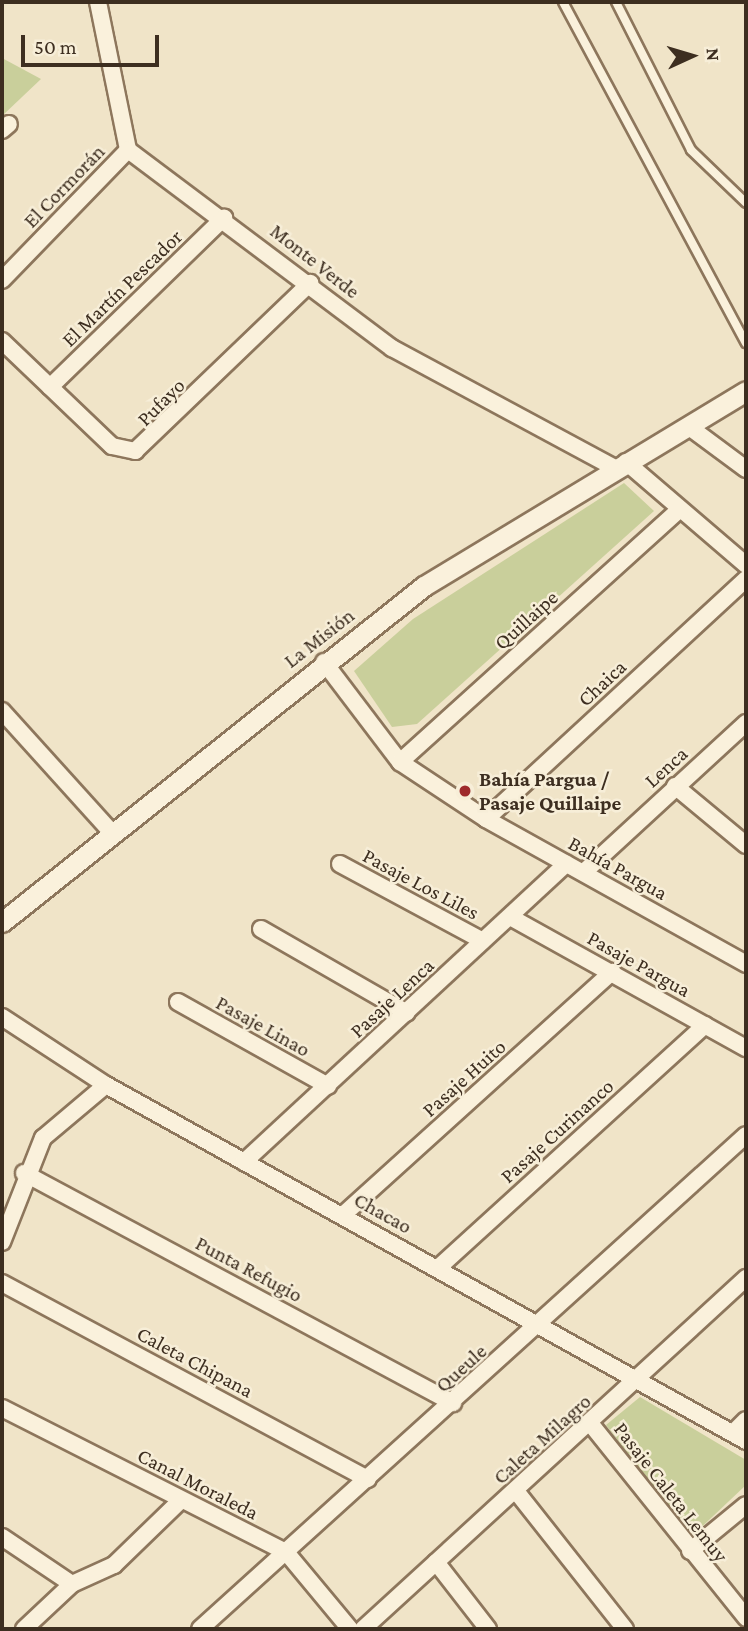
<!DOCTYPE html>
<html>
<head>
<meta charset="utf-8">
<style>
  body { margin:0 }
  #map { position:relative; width:748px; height:1631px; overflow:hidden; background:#f0e4c8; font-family:"Crimson Pro",serif }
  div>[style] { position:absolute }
  .green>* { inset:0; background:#c9cf9b }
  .roads { filter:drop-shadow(2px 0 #8d765c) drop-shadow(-2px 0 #8d765c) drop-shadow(0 2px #8d765c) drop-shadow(0 -2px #8d765c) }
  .service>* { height:8px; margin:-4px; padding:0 4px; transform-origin:4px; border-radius:4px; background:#faf1dc }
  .minor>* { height:16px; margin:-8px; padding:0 8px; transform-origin:8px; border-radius:8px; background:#faf1dc }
  .tertiary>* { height:19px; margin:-9.5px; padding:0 9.5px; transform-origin:9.5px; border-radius:9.5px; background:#faf1dc }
  .dots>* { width:19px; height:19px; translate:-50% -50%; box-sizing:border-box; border:4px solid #f7eed8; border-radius:50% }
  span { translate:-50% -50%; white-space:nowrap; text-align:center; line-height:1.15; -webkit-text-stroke:5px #f7eed8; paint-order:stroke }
  .street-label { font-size:21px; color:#3d2e20 }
  .poi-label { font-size:21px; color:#3d2e20; font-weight:700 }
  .left { translate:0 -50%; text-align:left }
  .frame { position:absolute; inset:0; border:4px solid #3d2e20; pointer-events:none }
  .north { position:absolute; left:657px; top:21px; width:70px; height:70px; -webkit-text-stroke:5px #f7eed8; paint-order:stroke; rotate:86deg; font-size:19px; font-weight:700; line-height:28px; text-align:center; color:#3d2e20 }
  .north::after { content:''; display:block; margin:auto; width:24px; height:32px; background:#3d2e20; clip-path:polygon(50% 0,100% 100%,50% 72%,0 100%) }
  .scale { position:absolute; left:21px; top:35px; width:138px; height:32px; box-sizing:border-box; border:4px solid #3d2e20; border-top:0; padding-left:9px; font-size:21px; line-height:24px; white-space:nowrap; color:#3d2e20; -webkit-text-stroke:5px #f7eed8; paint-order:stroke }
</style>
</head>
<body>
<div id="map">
  <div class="green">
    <div style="clip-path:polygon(2px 58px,41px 79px,2px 116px)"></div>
    <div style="clip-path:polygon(624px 483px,654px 511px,417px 724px,392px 727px,354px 671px,413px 619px)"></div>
    <div style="clip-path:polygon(640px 1397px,746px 1460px,746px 1485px,691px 1537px,606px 1425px)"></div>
  </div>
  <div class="roads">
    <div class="service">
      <div style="left:563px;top:2px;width:387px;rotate:61.8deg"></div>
      <div style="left:616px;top:2px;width:166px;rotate:63.1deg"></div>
      <div style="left:691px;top:150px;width:76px;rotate:43.9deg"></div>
    </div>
    <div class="minor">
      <div style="left:98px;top:2px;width:151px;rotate:78.5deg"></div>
      <div style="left:128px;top:150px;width:330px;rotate:36.9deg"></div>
      <div style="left:392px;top:348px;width:253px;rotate:28.3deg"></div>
      <div style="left:2px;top:130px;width:9px;rotate:-41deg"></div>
      <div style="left:2px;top:280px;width:181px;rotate:-45.9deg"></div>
      <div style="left:2px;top:341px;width:152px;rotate:43.7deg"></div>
      <div style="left:112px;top:446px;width:24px;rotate:12deg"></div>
      <div style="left:135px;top:451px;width:243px;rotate:-43.8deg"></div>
      <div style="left:50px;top:387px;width:243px;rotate:-44.2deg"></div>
      <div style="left:688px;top:426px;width:72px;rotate:36.6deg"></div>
      <div style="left:626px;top:462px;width:158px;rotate:40.6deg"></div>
      <div style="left:324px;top:662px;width:126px;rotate:52.8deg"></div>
      <div style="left:400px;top:762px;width:103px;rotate:33.5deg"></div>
      <div style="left:486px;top:819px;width:298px;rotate:29.1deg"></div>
      <div style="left:2px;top:711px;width:166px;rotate:47.9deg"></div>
      <div style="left:400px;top:762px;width:377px;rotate:-42.1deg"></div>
      <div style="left:675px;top:786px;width:92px;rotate:39.7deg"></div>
      <div style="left:486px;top:819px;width:354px;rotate:-42.7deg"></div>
      <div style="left:340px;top:864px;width:162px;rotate:28.3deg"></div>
      <div style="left:584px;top:872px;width:220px;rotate:-42.6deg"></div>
      <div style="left:512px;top:918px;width:268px;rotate:29.1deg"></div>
      <div style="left:261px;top:929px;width:168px;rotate:29.9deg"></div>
      <div style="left:178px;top:1002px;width:172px;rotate:29.2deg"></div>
      <div style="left:2px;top:1017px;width:124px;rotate:33.2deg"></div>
      <div style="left:106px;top:1085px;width:732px;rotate:29.08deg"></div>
      <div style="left:244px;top:1162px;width:439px;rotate:-42.8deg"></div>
      <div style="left:24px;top:1173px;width:487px;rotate:28.2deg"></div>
      <div style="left:343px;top:1215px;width:363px;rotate:-42.1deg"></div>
      <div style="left:2px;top:1242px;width:112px;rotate:-68.5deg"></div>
      <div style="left:43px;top:1138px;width:82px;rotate:-40.1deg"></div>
      <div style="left:438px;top:1268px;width:361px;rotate:-42.3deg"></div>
      <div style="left:2px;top:1283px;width:415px;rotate:28.2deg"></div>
      <div style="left:2px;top:1408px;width:318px;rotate:26.9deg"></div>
      <div style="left:286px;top:1552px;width:100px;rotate:50.3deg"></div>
      <div style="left:590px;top:1423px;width:250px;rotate:51.3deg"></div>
      <div style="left:733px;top:1433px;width:18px;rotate:-45deg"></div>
      <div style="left:516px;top:1491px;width:176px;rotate:51.7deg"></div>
      <div style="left:2px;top:1537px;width:84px;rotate:33.9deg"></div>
      <div style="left:690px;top:1551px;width:72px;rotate:-39.4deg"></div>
      <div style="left:436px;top:1562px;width:85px;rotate:52.2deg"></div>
      <div style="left:24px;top:1629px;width:66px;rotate:-43.2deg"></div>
      <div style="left:72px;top:1584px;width:46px;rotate:-24.3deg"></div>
      <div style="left:114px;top:1565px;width:93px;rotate:-44.1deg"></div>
      <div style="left:200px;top:1629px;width:736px;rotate:-42.14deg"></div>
      <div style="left:363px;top:1629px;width:520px;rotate:-42.5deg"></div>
    </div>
    <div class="tertiary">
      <div style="left:2px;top:922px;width:539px;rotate:-38.53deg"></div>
      <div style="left:424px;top:586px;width:376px;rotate:-31.2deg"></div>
    </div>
  </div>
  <div class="dots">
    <div style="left:465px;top:791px;background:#9e2a2b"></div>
  </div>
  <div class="street-label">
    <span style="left:64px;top:186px;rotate:-46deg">El Cormorán</span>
    <span style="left:315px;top:261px;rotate:38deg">Monte Verde</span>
    <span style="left:122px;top:288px;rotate:-44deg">El Martín Pescador</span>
    <span style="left:161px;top:402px;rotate:-45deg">Pufayo</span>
    <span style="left:526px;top:620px;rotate:-42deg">Quillaipe</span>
    <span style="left:319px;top:638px;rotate:-38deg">La Misión</span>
    <span style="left:602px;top:683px;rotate:-43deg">Chaica</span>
    <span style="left:666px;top:767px;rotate:-42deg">Lenca</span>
    <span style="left:618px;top:868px;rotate:29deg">Bahía Pargua</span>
    <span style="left:421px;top:884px;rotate:28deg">Pasaje Los Liles</span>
    <span style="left:639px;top:964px;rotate:29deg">Pasaje Pargua</span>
    <span style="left:392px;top:998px;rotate:-43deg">Pasaje Lenca</span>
    <span style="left:263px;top:1026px;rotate:29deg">Pasaje Linao</span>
    <span style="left:464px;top:1078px;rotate:-42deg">Pasaje Huito</span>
    <span style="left:557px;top:1131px;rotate:-42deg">Pasaje Curinanco</span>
    <span style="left:383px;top:1213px;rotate:29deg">Chacao</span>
    <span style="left:249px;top:1269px;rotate:28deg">Punta Refugio</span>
    <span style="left:195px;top:1362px;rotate:28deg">Caleta Chipana</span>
    <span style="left:461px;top:1368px;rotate:-42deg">Queule</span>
    <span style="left:542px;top:1439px;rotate:-42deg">Caleta Milagro</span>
    <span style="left:198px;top:1484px;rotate:27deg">Canal Moraleda</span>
    <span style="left:671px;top:1492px;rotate:52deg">Pasaje Caleta Lemuy</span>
  </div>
  <div class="poi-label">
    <span class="left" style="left:479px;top:791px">Bahía Pargua /<br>Pasaje Quillaipe</span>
  </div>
  <div class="frame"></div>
  <div class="north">N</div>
  <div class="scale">50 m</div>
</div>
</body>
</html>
